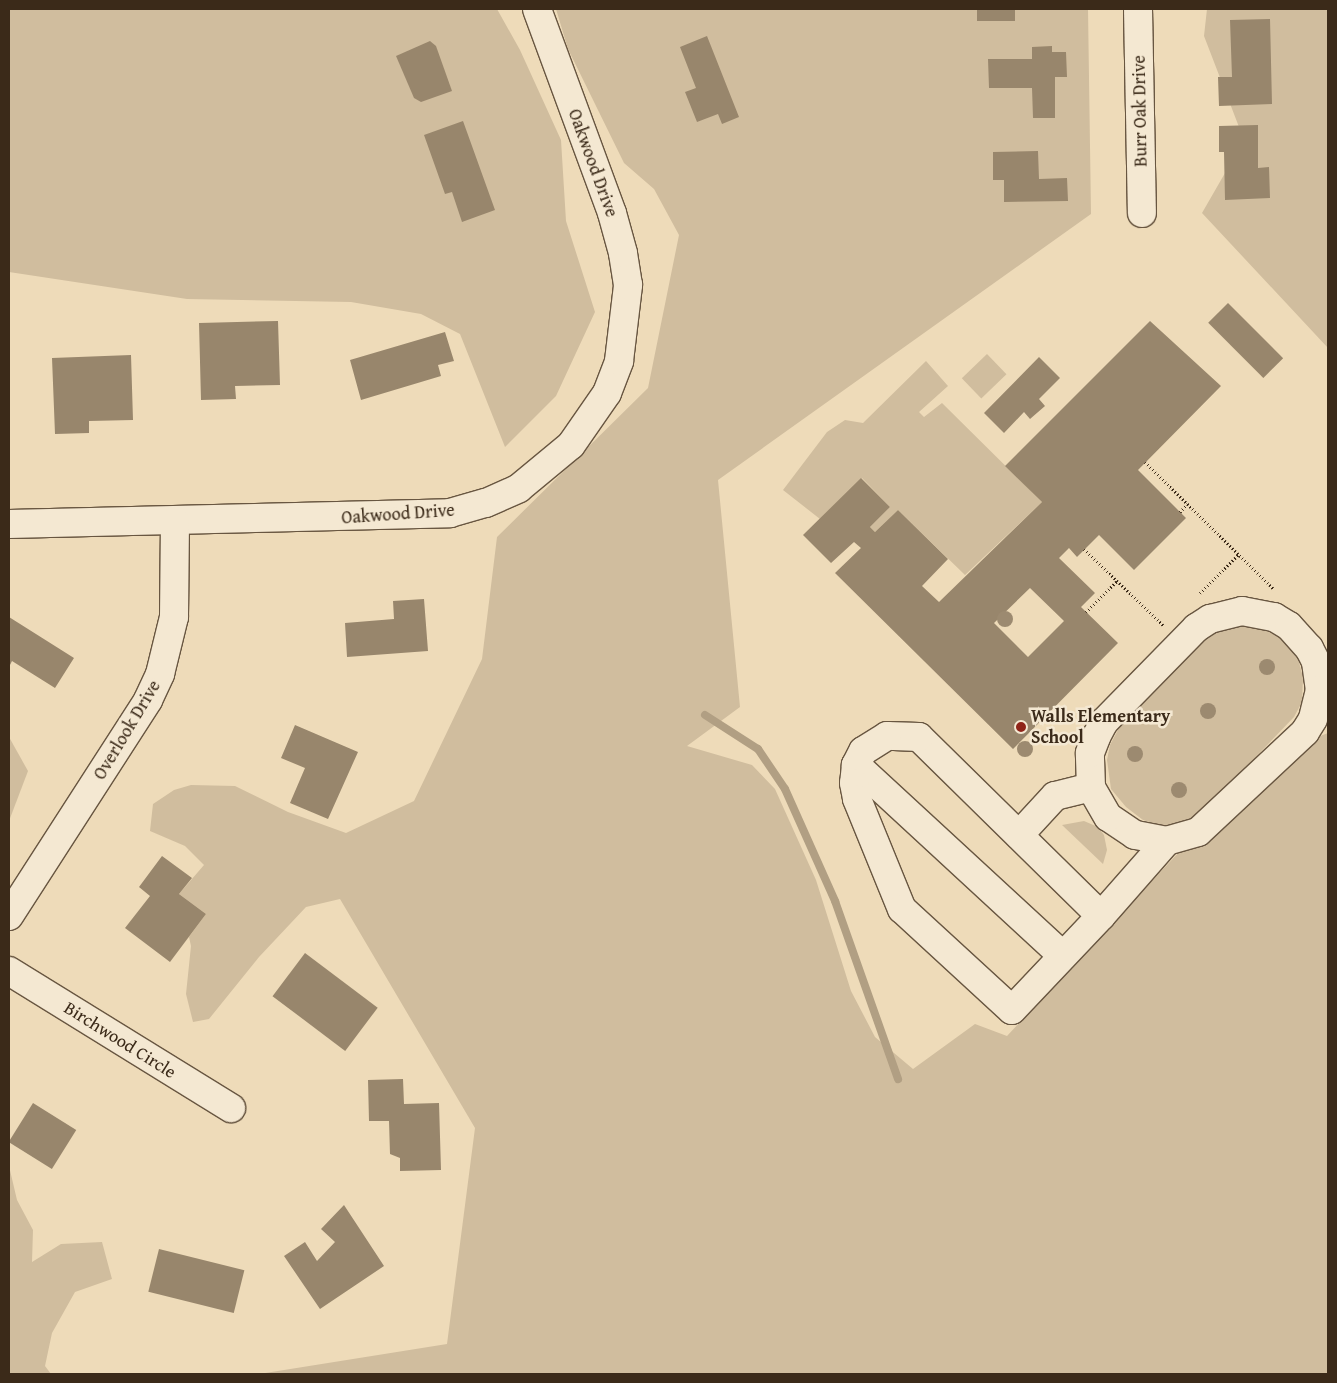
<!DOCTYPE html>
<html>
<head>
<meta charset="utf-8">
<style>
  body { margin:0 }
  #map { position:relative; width:1337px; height:1383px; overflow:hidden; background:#eedbb9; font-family:"Gentium Book Plus",serif }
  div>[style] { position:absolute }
  .green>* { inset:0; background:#d0bd9e; transform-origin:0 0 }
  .stream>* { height:8px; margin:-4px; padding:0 4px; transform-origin:4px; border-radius:4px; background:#b19f83 }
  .building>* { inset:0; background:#98866c; transform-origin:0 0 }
  .path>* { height:3px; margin-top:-1.5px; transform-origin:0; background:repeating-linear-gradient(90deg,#3b2a19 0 1px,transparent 0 3.5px) }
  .roads { filter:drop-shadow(1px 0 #685641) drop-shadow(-1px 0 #685641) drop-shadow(0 1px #685641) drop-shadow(0 -1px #685641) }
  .minor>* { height:28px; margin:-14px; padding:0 14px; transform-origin:14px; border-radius:14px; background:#f4e8d2 }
  .trees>* { width:16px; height:16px; margin:-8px; border-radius:50%; background:#9c8a70 }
  .dots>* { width:14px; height:14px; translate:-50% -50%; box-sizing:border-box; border:2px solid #f4e8d2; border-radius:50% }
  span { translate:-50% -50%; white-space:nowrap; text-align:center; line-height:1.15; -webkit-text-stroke:5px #f4e8d2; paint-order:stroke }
  .street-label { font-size:18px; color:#3b2a19 }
  .poi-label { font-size:18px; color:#3b2a19; font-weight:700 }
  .left { translate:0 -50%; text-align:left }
  .frame { position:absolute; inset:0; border:10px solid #3b2a19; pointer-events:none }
</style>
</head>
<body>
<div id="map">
  <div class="green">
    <div style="clip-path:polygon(9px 9px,497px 9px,520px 50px,561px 140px,566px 221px,595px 312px,556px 396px,505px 447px,460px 334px,421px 314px,351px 302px,187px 299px,9px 272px)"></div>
    <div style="clip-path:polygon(556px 9px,1088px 9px,1091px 214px,718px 480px,740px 707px,687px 746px,752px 765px,775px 789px,816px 880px,851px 991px,875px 1037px,913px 1069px,975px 1024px,1007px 1036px,1181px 850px,1209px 841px,1310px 740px,1328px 733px,1328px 1374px,259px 1374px,447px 1344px,475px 1128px,340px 899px,306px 907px,259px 957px,209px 1019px,193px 1022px,186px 994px,191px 946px,189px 937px,206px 914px,179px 894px,204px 865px,185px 846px,150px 831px,153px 804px,174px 790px,191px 785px,235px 786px,288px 812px,346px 833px,414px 801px,482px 659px,497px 537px,648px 388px,679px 235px,654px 189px,624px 163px,568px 49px)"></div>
    <div style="clip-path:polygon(1207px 9px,1328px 9px,1328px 348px,1202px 213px,1244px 140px,1204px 36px)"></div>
    <div style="left:987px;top:354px;width:28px;height:35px;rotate:46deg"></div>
    <div style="clip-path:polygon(926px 361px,948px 386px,919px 412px,924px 417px,942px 403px,1042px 502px,965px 575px,898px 510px,875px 532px,870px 527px,890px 507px,862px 478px,820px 519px,783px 490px,827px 432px,845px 420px,863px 423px)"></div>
    <div style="clip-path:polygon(1237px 626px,1258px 627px,1283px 639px,1297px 655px,1303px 677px,1302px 702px,1294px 717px,1197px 818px,1166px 827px,1143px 820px,1126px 807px,1111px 789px,1107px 760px,1110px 745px,1119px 728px,1190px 651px,1217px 631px)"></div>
    <div style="clip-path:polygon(9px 737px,28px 771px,9px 821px)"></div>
    <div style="clip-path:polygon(1084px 821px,1098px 827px,1104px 835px,1107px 850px,1103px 864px,1062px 825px)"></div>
    <div style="clip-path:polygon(9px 1166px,17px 1200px,33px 1230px,32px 1262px,61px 1244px,102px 1242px,112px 1279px,75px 1292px,52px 1333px,45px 1366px,51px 1374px,9px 1374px)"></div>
  </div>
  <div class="stream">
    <div style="left:705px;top:715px;width:63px;rotate:32.7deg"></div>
    <div style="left:758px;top:749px;width:48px;rotate:56deg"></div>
    <div style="left:785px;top:789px;width:123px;rotate:65.9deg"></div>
    <div style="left:835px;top:901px;width:189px;rotate:70.5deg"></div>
  </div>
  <div class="building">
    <div style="left:977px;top:9px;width:38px;height:12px"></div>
    <div style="clip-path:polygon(1270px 19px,1272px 104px,1219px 106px,1218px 77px,1232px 77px,1230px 20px)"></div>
    <div style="clip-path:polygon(707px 36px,739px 117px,722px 124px,718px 114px,697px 122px,685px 92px,696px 88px,680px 47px)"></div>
    <div style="clip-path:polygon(430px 41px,436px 46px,452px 91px,421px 102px,414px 98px,396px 56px)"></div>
    <div style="clip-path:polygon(1052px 46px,1052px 52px,1066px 52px,1067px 77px,1055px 77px,1055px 118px,1033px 118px,1032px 88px,989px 88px,988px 59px,1032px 59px,1032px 47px)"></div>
    <div style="clip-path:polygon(463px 121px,495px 210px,462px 222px,452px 192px,445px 194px,424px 135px)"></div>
    <div style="clip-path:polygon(1258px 125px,1258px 168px,1269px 167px,1270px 198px,1225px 200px,1224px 152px,1219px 152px,1219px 126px)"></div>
    <div style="clip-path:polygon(1038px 151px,1039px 179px,1067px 178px,1068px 201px,1004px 202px,1004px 180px,993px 180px,993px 152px)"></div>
    <div style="left:1228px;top:303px;width:78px;height:28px;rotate:45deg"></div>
    <div style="clip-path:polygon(278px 321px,280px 385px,235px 386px,236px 399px,201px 400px,199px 323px)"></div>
    <div style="clip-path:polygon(evenodd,1150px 321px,1221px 386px,1138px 470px,1186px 518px,1134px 570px,1099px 535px,1077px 557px,1069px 548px,1059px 558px,1095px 593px,1081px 607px,1118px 643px,1013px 749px,835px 573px,861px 548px,854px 542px,831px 563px,803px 535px,861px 478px,890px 507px,870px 527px,875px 532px,898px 510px,948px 559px,922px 586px,939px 602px,1042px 502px,1005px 466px,1150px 321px,1030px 588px,1064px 621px,1028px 657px,994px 623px,1030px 588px)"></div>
    <div style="clip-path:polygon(445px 332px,454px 361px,438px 365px,441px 376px,361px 400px,350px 360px)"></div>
    <div style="clip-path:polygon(131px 355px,133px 420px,89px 421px,89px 433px,55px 434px,52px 358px)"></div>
    <div style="clip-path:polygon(1039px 357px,1060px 378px,1039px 399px,1045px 406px,1030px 419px,1024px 412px,1004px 433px,984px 413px)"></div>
    <div style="clip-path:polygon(424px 599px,428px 651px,347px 657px,345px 623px,394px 619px,393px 601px)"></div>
    <div style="clip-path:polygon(9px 617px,74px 658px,55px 688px,12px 661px,9px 667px)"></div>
    <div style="clip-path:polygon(295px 725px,358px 752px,328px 819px,290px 803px,305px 768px,281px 758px)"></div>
    <div style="clip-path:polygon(162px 856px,192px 878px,179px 894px,206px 914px,170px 962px,125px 928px,150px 896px,139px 887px)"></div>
    <div style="left:305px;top:953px;width:91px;height:54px;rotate:37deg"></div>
    <div style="clip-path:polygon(403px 1079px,404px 1104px,439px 1103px,441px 1170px,400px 1171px,400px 1158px,390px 1154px,389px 1121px,369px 1121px,368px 1080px)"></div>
    <div style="left:33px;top:1103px;width:51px;height:46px;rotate:32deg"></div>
    <div style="clip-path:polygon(344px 1205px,384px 1266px,320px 1309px,284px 1256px,305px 1242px,317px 1261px,335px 1242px,321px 1229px)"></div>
    <div style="left:159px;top:1249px;width:88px;height:44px;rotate:14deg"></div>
  </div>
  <div class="path">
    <div style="left:1145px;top:462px;width:181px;rotate:44.6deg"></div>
    <div style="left:1180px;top:512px;width:11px;rotate:-49deg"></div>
    <div style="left:1084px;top:549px;width:110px;rotate:43.9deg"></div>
    <div style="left:1200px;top:593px;width:54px;rotate:-45deg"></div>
    <div style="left:1086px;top:612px;width:44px;rotate:-45deg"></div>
  </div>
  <div class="roads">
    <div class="minor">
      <div style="left:1138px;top:9px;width:204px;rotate:88.9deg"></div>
      <div style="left:9px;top:524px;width:441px;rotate:-1.4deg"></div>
      <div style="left:450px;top:513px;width:37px;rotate:-16deg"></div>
      <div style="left:486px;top:503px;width:36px;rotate:-24deg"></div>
      <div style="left:519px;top:488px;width:67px;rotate:-39.6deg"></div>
      <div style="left:571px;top:445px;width:63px;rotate:-55.3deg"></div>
      <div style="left:607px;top:393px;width:34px;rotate:-69deg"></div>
      <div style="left:619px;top:361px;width:77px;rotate:-83.2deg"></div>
      <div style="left:628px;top:285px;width:32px;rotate:-99deg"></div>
      <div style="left:623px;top:253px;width:41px;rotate:-105.4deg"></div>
      <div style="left:612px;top:213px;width:217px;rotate:-110.2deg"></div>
      <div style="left:1242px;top:611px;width:33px;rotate:11deg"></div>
      <div style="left:1274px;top:617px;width:17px;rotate:31deg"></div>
      <div style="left:1289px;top:626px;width:30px;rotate:48deg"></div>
      <div style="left:1309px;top:648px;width:16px;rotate:63deg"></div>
      <div style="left:1316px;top:662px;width:28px;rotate:82deg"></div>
      <div style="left:1320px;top:690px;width:30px;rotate:104deg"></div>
      <div style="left:1313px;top:719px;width:15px;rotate:122deg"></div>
      <div style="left:1305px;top:732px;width:146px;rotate:136.9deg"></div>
      <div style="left:1198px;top:832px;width:32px;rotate:164deg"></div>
      <div style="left:1167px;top:841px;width:33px;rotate:-169deg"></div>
      <div style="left:1135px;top:835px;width:32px;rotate:-146deg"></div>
      <div style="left:1108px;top:817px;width:34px;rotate:-120deg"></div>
      <div style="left:1091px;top:787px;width:34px;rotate:-92deg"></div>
      <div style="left:1090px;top:753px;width:17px;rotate:-69deg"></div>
      <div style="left:1096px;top:737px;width:17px;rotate:-62deg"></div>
      <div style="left:1104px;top:722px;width:132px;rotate:-45.6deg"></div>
      <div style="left:1196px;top:628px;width:17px;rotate:-33deg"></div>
      <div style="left:1210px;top:619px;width:33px;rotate:-14deg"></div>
      <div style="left:856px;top:765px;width:280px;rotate:42.7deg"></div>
      <div style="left:1019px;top:835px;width:53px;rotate:-47.3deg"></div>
      <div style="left:1055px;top:796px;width:37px;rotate:-14deg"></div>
      <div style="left:9px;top:916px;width:257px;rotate:-57.2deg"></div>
      <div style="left:148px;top:700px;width:29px;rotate:-65deg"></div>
      <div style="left:160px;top:674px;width:59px;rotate:-76.2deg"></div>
      <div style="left:174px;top:617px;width:96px;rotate:-89.4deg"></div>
      <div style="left:1101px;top:916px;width:255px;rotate:-135.5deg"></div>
      <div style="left:919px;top:737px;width:32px;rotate:-178deg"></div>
      <div style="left:887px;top:736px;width:28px;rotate:148deg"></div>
      <div style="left:863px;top:751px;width:16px;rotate:117deg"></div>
      <div style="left:856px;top:765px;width:18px;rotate:96deg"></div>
      <div style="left:854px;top:783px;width:16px;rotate:79deg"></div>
      <div style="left:857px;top:799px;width:119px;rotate:67.8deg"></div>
      <div style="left:902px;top:909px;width:149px;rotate:42.6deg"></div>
      <div style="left:1012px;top:1010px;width:129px;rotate:-46.6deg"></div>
      <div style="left:1101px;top:916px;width:100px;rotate:-48.7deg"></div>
      <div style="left:9px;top:971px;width:261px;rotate:31.7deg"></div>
    </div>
  </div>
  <div class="trees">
    <div style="left:1005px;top:619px"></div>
    <div style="left:1267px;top:667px"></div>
    <div style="left:1208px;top:711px"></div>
    <div style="left:1025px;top:749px"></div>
    <div style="left:1135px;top:754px"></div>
    <div style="left:1179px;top:790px"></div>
  </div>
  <div class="dots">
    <div style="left:1021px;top:727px;background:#8f2418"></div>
  </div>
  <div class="street-label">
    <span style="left:1140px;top:111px;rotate:-91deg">Burr Oak Drive</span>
    <span style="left:593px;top:163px;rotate:70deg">Oakwood Drive</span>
    <span style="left:398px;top:514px;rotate:-4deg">Oakwood Drive</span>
    <span style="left:127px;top:730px;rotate:-59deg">Overlook Drive</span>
    <span style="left:120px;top:1040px;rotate:32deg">Birchwood Circle</span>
  </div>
  <div class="poi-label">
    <span class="left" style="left:1031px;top:727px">Walls Elementary<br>School</span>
  </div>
  <div class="frame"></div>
</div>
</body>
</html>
